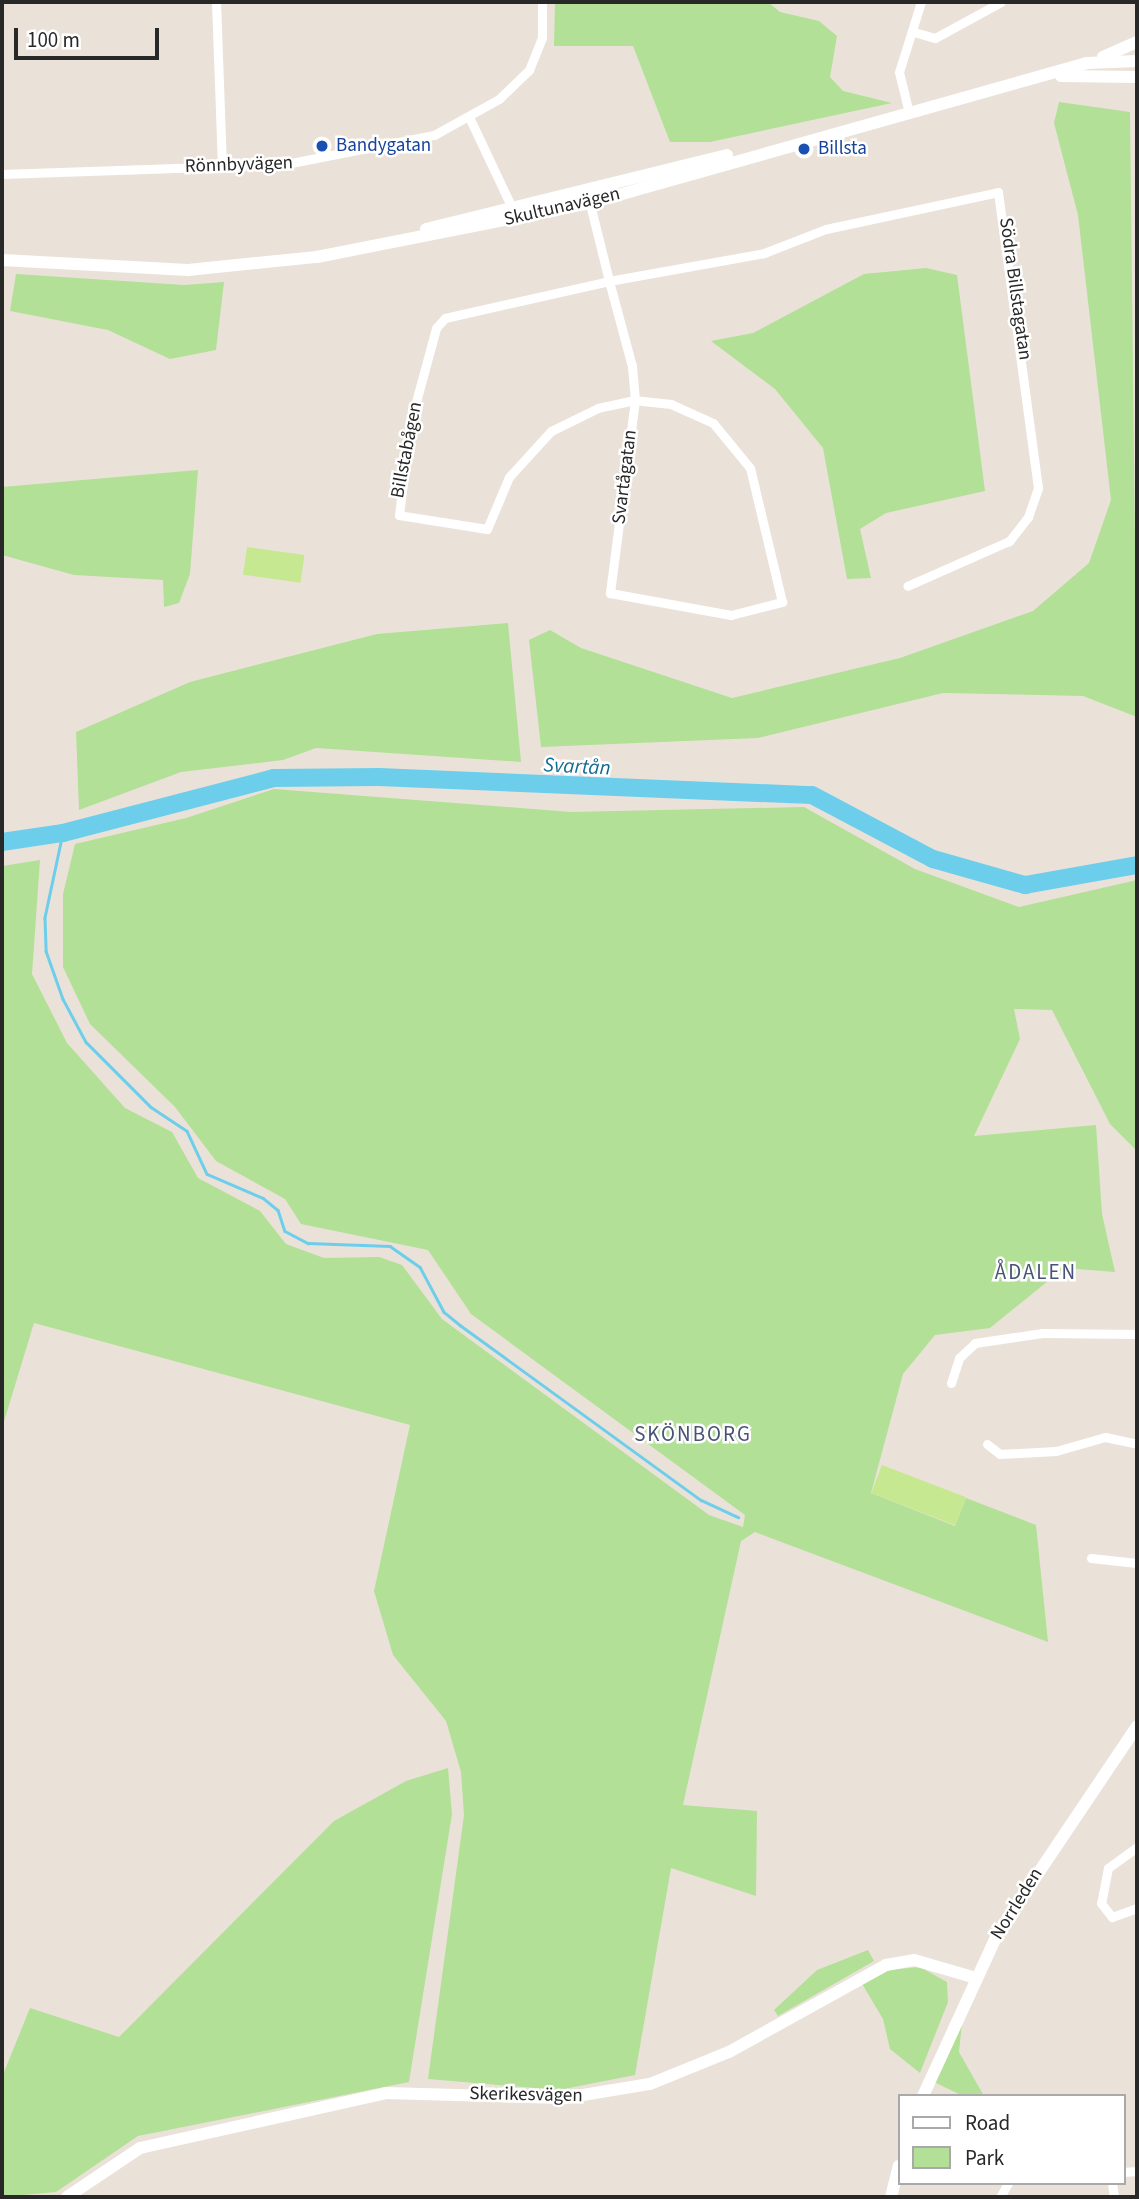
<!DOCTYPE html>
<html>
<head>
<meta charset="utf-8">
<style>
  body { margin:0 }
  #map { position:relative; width:1139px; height:2199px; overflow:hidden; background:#eae2d9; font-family:"Source Sans 3",sans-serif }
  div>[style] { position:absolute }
  .green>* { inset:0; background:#b2e096 }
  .pitch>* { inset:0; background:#c6e891; transform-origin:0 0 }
  .stream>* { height:2.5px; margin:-1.25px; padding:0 1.25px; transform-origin:1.25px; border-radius:1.25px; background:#6dceeb }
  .river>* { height:18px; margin:-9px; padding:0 9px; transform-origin:9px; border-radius:9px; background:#6dceeb }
  .street>* { height:9px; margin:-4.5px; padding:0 4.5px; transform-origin:4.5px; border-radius:4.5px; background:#fff }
  .secondary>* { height:12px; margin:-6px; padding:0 6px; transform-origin:6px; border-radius:6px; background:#fff }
  .dots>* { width:19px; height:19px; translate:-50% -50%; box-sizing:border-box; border:4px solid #fff; border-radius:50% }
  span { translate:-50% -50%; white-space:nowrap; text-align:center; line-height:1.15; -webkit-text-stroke:5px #fff; paint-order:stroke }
  .transit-label { font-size:19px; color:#164399 }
  .left { translate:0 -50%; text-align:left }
  .street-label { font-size:19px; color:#282828 }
  .water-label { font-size:21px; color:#106b93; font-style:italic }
  .neighbourhood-label { font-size:21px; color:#495377; letter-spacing:2px }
  .frame { position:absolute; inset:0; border:4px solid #282828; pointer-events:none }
  .legend { position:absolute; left:898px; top:2094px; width:228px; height:91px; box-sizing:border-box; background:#fff; border:2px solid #a9a9a9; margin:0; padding:9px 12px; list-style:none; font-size:21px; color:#282828 }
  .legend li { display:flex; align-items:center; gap:14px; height:35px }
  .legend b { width:35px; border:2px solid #a9a9a9 }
  .scale { position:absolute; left:14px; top:28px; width:145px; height:32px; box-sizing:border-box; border:4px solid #282828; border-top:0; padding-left:9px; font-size:21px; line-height:24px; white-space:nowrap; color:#282828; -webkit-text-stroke:5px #fff; paint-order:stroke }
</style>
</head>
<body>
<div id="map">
  <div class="green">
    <div style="clip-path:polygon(555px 2px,768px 2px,780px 12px,819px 21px,837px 36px,830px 77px,843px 91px,892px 103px,710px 142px,670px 142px,633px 46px,554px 46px)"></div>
    <div style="clip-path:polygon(1059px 102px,1130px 112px,1137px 717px,1083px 696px,943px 693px,758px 738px,541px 747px,529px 640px,550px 630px,581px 648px,732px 698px,900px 658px,1033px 611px,1089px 563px,1111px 500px,1078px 215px,1054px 123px)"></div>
    <div style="clip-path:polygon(926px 268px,957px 275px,985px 491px,886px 513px,860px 529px,871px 578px,847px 579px,823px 448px,775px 389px,711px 341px,753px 333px,864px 274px)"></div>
    <div style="clip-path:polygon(16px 274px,184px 285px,224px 282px,216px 350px,170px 359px,108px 330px,10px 311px)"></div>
    <div style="clip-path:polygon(198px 470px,190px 574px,179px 603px,164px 607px,163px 580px,74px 575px,2px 555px,2px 487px)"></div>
    <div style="clip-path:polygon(508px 623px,521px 762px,316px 748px,283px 760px,181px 772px,79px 810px,76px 732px,190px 682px,377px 634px)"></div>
    <div style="clip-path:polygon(274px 789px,571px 812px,804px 807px,915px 869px,1019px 907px,1137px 880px,1137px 1151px,1110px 1124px,1052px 1010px,1014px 1009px,1020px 1039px,974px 1136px,1096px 1125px,1102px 1214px,1115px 1272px,1064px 1268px,990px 1328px,935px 1335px,903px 1374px,871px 1493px,955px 1526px,966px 1498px,1036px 1525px,1048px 1642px,755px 1532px,741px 1541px,683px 1805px,757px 1811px,756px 1896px,671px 1868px,635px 2075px,559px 2090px,428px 2079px,464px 1815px,461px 1772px,446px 1721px,393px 1655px,374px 1591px,410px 1425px,34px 1323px,2px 1428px,2px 866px,40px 860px,32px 974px,67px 1043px,125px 1108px,172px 1132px,198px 1178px,260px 1211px,286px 1244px,324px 1258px,379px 1257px,402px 1265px,442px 1319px,709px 1515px,743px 1527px,745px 1515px,471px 1314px,428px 1250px,301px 1224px,285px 1199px,216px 1161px,175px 1107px,90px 1024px,63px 967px,63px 894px,75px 844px,186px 818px)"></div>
    <div style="clip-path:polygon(448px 1768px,452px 1814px,409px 2082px,138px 2136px,56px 2192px,2px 2197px,2px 2077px,30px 2008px,119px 2037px,334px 1821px,406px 1781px)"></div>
    <div style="clip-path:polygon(868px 1950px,874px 1961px,778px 2016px,774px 2010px,817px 1970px)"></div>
    <div style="clip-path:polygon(920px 1967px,947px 1982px,948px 2002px,920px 2073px,890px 2049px,883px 2019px,861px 1982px,887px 1970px)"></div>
    <div style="clip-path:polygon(963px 2013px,959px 2052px,984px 2096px,963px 2096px,934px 2082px)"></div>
  </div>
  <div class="pitch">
    <div style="left:247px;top:547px;width:58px;height:28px;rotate:8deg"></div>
    <div style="left:882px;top:1465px;width:90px;height:30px;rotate:21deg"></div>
  </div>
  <div class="stream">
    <div style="left:63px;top:833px;width:87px;rotate:102deg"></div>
    <div style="left:45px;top:918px;width:33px;rotate:88deg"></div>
    <div style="left:46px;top:951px;width:51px;rotate:70.5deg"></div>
    <div style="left:63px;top:999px;width:49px;rotate:61.9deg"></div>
    <div style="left:86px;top:1042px;width:92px;rotate:45deg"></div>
    <div style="left:151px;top:1107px;width:43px;rotate:33.7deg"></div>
    <div style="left:187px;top:1131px;width:47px;rotate:65.1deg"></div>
    <div style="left:207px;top:1174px;width:61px;rotate:23.2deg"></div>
    <div style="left:263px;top:1198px;width:19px;rotate:39deg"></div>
    <div style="left:278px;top:1210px;width:22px;rotate:72deg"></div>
    <div style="left:285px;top:1231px;width:26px;rotate:28deg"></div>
    <div style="left:308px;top:1243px;width:82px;rotate:2.1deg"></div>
    <div style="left:390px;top:1246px;width:37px;rotate:35deg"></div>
    <div style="left:420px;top:1267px;width:51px;rotate:61.9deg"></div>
    <div style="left:444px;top:1312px;width:21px;rotate:39deg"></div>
    <div style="left:460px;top:1325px;width:298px;rotate:36deg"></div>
    <div style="left:701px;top:1500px;width:41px;rotate:24.7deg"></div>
  </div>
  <div class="river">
    <div style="left:2px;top:842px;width:62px;rotate:-8.4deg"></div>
    <div style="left:63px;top:833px;width:218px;rotate:-14.6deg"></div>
    <div style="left:274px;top:778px;width:105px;rotate:-0.5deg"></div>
    <div style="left:379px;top:777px;width:433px;rotate:2.4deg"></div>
    <div style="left:812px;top:795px;width:137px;rotate:27.9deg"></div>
    <div style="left:933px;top:859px;width:96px;rotate:15.8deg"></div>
    <div style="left:1025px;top:885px;width:114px;rotate:-10.1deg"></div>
  </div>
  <div class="street">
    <div style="left:216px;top:2px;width:164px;rotate:87.9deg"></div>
    <div style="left:914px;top:32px;width:22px;rotate:16deg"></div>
    <div style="left:935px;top:38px;width:75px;rotate:-28.6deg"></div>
    <div style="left:909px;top:113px;width:42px;rotate:-103.7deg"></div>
    <div style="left:899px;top:72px;width:73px;rotate:-72.6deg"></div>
    <div style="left:470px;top:119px;width:103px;rotate:64.7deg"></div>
    <div style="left:2px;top:174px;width:284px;rotate:-2deg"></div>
    <div style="left:286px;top:164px;width:151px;rotate:-11.1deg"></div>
    <div style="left:434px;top:135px;width:74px;rotate:-29deg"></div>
    <div style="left:499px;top:99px;width:42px;rotate:-44deg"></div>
    <div style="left:529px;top:70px;width:35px;rotate:-68deg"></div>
    <div style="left:542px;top:38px;width:36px;rotate:-90deg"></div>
    <div style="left:589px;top:200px;width:83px;rotate:76.1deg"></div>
    <div style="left:609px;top:281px;width:88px;rotate:74.9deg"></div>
    <div style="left:632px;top:366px;width:34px;rotate:85deg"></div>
    <div style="left:635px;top:400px;width:195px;rotate:97.4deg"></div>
    <div style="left:610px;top:593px;width:123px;rotate:10.3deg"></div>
    <div style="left:731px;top:615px;width:53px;rotate:-14.3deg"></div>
    <div style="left:782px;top:602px;width:138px;rotate:-103.4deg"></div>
    <div style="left:750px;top:468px;width:58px;rotate:-129.4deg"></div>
    <div style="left:713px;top:423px;width:46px;rotate:-155.7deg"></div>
    <div style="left:671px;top:404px;width:36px;rotate:-174deg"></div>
    <div style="left:635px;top:400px;width:38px;rotate:168deg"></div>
    <div style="left:598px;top:408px;width:52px;rotate:153.9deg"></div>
    <div style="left:551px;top:431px;width:62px;rotate:132.4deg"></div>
    <div style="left:509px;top:477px;width:56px;rotate:112.9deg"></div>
    <div style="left:487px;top:529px;width:89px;rotate:-171deg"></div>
    <div style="left:399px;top:515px;width:92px;rotate:-83.1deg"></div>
    <div style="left:410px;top:424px;width:99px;rotate:-74.8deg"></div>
    <div style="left:436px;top:328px;width:13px;rotate:-48deg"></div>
    <div style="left:445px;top:318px;width:168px;rotate:-12.7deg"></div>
    <div style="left:609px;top:281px;width:158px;rotate:-10.2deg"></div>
    <div style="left:764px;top:253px;width:66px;rotate:-21.2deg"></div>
    <div style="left:826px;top:229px;width:176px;rotate:-12.1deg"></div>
    <div style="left:998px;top:192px;width:299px;rotate:82.3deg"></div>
    <div style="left:1038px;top:488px;width:31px;rotate:109deg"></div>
    <div style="left:1028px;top:517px;width:31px;rotate:128deg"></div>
    <div style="left:1009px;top:541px;width:111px;rotate:156.2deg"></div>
    <div style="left:951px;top:1383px;width:26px;rotate:-72deg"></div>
    <div style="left:959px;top:1358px;width:22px;rotate:-43deg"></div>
    <div style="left:975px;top:1343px;width:68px;rotate:-8.5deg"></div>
    <div style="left:1042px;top:1333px;width:95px;rotate:0.6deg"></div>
    <div style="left:987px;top:1444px;width:16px;rotate:38deg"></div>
    <div style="left:1000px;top:1454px;width:56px;rotate:-3.1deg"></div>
    <div style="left:1056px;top:1451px;width:51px;rotate:-15.9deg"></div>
    <div style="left:1105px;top:1437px;width:33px;rotate:12deg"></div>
    <div style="left:1091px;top:1558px;width:46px;rotate:6.2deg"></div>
    <div style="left:1137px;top:1847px;width:36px;rotate:144deg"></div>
    <div style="left:1108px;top:1868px;width:36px;rotate:101deg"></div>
    <div style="left:1101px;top:1903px;width:18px;rotate:52deg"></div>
    <div style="left:1112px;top:1917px;width:27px;rotate:-20deg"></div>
    <div style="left:1123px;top:2172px;width:14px;rotate:-4deg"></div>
    <div style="left:1112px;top:2183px;width:14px;rotate:82deg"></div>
    <div style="left:1000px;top:2197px;width:16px;rotate:-60deg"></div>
  </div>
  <div class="secondary">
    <div style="left:1103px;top:57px;width:37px;rotate:-24deg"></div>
    <div style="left:1061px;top:76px;width:76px;rotate:0.8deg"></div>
    <div style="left:426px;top:229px;width:310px;rotate:-13.8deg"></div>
    <div style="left:2px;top:260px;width:186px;rotate:3.1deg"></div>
    <div style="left:188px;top:270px;width:130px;rotate:-5.8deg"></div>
    <div style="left:317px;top:257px;width:278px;rotate:-11.2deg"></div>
    <div style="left:590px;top:203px;width:516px;rotate:-15.73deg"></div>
    <div style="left:1087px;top:63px;width:50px;rotate:-2.3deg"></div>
    <div style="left:923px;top:2096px;width:179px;rotate:-65.3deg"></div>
    <div style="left:998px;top:1933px;width:249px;rotate:-56.1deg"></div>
    <div style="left:67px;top:2197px;width:88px;rotate:-33.9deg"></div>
    <div style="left:140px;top:2148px;width:252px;rotate:-12.6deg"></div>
    <div style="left:386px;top:2093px;width:179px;rotate:1.6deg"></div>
    <div style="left:565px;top:2098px;width:86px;rotate:-9.4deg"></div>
    <div style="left:650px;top:2084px;width:85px;rotate:-22.1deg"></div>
    <div style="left:729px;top:2052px;width:179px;rotate:-29deg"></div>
    <div style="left:886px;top:1965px;width:28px;rotate:-10deg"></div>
    <div style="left:914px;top:1960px;width:61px;rotate:16.1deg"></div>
    <div style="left:891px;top:2197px;width:32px;rotate:-76deg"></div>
  </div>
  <div class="dots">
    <div style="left:322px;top:146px;background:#1a4fb4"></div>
    <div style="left:804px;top:149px;background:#1a4fb4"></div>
  </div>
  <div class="transit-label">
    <span class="left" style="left:336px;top:146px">Bandygatan</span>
    <span class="left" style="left:818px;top:149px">Billsta</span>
  </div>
  <div class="street-label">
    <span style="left:239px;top:165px;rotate:-2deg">Rönnbyvägen</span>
    <span style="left:562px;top:207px;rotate:-13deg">Skultunavägen</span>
    <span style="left:1015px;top:289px;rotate:82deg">Södra Billstagatan</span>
    <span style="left:407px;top:450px;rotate:-79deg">Billstabågen</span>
    <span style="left:625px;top:477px;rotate:-83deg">Svartågatan</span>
    <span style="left:1017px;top:1904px;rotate:-58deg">Norrleden</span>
    <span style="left:526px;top:2095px;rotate:1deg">Skerikesvägen</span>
  </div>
  <div class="water-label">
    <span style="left:577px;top:766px;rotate:3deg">Svartån</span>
  </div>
  <div class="neighbourhood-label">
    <span style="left:1036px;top:1272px">ÅDALEN</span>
    <span style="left:693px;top:1434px">SKÖNBORG</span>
  </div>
  <div class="frame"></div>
  <ul class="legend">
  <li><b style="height:9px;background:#fff"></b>Road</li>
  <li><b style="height:19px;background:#b2e096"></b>Park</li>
  </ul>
  <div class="scale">100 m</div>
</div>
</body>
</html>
